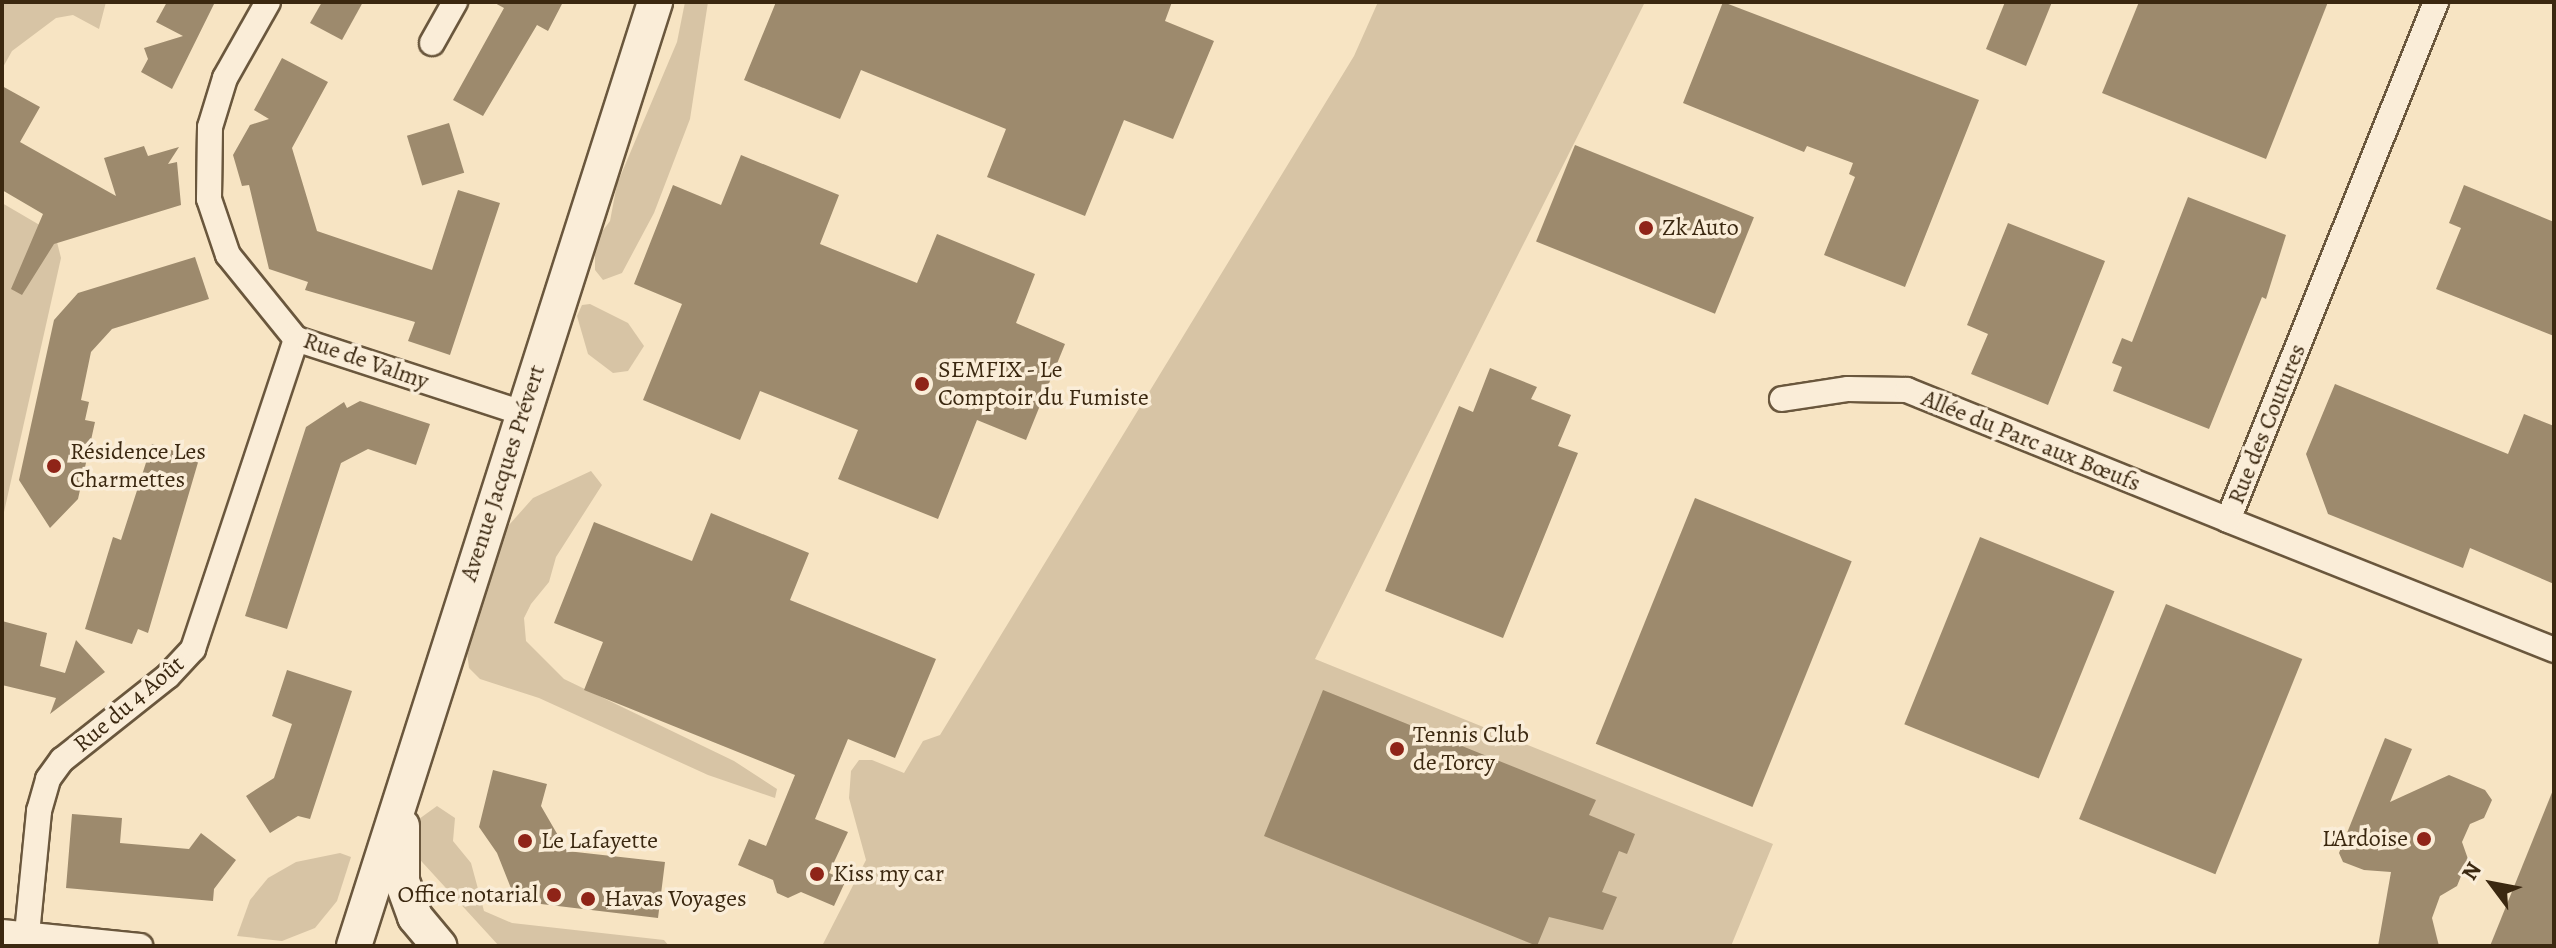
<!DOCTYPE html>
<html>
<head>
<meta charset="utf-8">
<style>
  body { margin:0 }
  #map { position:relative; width:2556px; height:948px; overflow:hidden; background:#f7e4c3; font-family:Alegreya,serif }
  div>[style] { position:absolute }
  .green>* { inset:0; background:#d7c4a5 }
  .building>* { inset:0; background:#9d8a6d; transform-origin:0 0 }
  .roads { filter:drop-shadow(2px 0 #6a573d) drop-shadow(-2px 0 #6a573d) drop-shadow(0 2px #6a573d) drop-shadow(0 -2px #6a573d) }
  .street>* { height:24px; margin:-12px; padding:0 12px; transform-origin:12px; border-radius:12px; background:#faedd8 }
  .secondary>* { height:34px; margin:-17px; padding:0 17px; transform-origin:17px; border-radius:17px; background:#faedd8 }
  .dots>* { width:22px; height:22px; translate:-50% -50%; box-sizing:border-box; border:4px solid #faedd8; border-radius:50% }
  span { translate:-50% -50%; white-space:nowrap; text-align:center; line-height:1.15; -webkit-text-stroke:7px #faedd8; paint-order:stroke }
  .poi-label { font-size:24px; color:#3b2810 }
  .left { translate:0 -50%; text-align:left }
  .right { translate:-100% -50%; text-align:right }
  .street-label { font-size:24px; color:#3b2810 }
  .frame { position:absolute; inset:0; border:4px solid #3b2810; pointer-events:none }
  .north { position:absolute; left:2452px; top:844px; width:80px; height:80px; -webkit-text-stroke:6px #faedd8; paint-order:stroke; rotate:302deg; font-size:22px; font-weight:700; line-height:32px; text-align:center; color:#3b2810 }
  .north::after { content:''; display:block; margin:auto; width:28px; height:36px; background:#3b2810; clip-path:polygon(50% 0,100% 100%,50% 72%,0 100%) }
</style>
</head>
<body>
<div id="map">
  <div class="green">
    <div style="clip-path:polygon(2px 2px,106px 2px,99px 29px,73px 15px,56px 18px,12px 51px,2px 69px)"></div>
    <div style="clip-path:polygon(685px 2px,708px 2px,690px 119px,654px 213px,622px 273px,603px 280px,595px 270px,595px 241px,610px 221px,617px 184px,677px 42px)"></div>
    <div style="clip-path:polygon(1378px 2px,1645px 2px,1315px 659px,1773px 844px,1731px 946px,822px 946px,866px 860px,849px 798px,851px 771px,859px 760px,872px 760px,904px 773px,923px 741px,940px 735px,1354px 56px)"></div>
    <div style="clip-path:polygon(2px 203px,55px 234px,61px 258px,2px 521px)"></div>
    <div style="clip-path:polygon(590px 304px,628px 323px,644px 346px,628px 371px,613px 373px,588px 354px,577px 316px,582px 305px)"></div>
    <div style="clip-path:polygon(591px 471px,602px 485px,556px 557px,549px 582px,531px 604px,524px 618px,526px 641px,564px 679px,734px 761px,777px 789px,775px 798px,708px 775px,539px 698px,480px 679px,469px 668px,467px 652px,489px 570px,509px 525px,533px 498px)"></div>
    <div style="clip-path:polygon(437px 806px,455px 818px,453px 841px,471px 863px,484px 911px,512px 923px,664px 940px,669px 946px,499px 946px,412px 851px,419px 819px)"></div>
    <div style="clip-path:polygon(340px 853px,351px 857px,337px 901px,315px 928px,282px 941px,237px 936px,250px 900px,268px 878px,296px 862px)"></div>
  </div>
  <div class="building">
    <div style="clip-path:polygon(167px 2px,215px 2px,172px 89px,141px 72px,148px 59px,144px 48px,183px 36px,156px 22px)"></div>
    <div style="clip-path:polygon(322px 2px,363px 2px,342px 40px,310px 23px)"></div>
    <div style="clip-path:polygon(493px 2px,563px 2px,548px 31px,537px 25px,483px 116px,453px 100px,504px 8px)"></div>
    <div style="clip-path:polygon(776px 2px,1172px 2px,1165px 21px,1214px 41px,1173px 139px,1124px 120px,1085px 216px,987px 177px,1006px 129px,861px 70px,840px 119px,744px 80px)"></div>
    <div style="clip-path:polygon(1723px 2px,1979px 100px,1905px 287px,1824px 255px,1855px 177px,1849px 174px,1853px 163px,1807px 146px,1804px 152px,1683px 103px)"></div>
    <div style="clip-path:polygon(2005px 2px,2052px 2px,2026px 66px,1986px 49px)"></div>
    <div style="clip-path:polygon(2139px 2px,2328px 2px,2266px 159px,2102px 93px)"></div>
    <div style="clip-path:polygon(282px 58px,328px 82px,292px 148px,317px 231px,432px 270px,458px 190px,500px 203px,450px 355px,408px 341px,415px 322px,305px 290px,308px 282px,269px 269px,249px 185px,242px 186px,233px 155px,250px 125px,269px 119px,254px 110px)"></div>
    <div style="clip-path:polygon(2px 86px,40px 107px,20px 142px,116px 196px,104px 158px,144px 146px,148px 156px,179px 147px,168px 164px,177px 162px,181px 205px,54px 244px,22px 295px,11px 289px,43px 214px,2px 190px)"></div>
    <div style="left:449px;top:123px;width:52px;height:44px;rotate:73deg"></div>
    <div style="left:1575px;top:145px;width:193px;height:104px;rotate:22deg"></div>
    <div style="clip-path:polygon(741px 155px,839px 195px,820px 244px,917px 283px,937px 234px,1035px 274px,1016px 323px,1065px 344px,1026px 440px,977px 420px,938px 519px,838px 479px,858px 430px,760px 391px,740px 440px,643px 400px,682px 304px,634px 284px,673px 185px,721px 205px)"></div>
    <div style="clip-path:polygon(2464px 185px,2554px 222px,2554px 336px,2436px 289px,2461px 228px,2449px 223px)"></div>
    <div style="clip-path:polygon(2188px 197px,2286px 235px,2266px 299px,2262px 297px,2209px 429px,2113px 391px,2122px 367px,2112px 363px,2122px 338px,2132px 342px)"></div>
    <div style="clip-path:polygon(2008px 223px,2105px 261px,2048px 405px,1971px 374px,1988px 334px,1967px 325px)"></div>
    <div style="clip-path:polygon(195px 257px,209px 299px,112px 329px,91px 352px,81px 400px,89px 402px,85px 420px,95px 422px,78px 499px,50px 528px,19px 480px,54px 320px,78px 293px)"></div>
    <div style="clip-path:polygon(1490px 368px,1537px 387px,1531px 399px,1571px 415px,1558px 446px,1578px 453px,1503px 638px,1385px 591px,1459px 406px,1473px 412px)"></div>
    <div style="clip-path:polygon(2335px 384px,2508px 454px,2524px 414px,2554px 426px,2554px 584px,2470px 548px,2463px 568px,2328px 514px,2306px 454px)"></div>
    <div style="clip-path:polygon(360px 401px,430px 424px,416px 465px,368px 449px,341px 463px,287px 629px,245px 616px,306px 427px,344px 402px,347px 408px)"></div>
    <div style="clip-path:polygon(152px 444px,199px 459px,148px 633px,138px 629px,132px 644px,85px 629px,113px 537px,121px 540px)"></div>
    <div style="left:1695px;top:498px;width:169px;height:265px;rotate:22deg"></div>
    <div style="clip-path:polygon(711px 513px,809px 553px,790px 600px,936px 659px,895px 758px,848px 739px,815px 819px,848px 832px,829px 873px,846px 880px,834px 906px,801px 892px,788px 898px,777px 893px,773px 880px,738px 865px,749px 839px,766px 846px,795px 775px,584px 690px,603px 642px,554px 623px,594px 522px,692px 561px)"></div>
    <div style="left:1980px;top:537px;width:145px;height:202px;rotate:22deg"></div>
    <div style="left:2166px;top:604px;width:147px;height:232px;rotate:22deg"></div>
    <div style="clip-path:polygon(2px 621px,47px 633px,40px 666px,65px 673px,76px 640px,105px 672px,50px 714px,56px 698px,2px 685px)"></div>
    <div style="clip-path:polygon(287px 670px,352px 691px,310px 819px,298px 816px,270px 833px,246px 796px,274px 778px,292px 724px,272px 716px)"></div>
    <div style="clip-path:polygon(1323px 690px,1596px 800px,1589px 815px,1635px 834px,1627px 854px,1619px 851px,1602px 892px,1617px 897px,1603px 930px,1549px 917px,1537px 946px,1264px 836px)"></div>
    <div style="clip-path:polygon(2385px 738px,2412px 749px,2390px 802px,2449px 775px,2485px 790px,2492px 800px,2484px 818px,2470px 824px,2462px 842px,2468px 859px,2457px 886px,2440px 896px,2432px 918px,2439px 946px,2378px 946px,2391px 872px,2364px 870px,2343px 862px,2339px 853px)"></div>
    <div style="clip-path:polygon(493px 770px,547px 784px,541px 806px,567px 851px,665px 862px,658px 918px,516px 901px,497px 853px,479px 827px)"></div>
    <div style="clip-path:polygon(2554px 791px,2554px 946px,2490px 946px,2553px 790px)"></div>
    <div style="clip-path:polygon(72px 814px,122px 818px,120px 843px,189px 849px,201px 833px,236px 860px,214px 889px,213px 901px,66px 888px)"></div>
  </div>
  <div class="roads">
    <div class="street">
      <div style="left:268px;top:2px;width:87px;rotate:119.5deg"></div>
      <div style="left:225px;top:78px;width:51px;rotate:107deg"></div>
      <div style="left:210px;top:127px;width:72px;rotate:90.8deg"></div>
      <div style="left:209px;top:199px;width:59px;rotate:71.3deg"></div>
      <div style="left:228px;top:255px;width:108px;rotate:51deg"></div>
      <div style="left:296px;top:339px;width:238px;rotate:18.1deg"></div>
      <div style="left:2436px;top:2px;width:558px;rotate:111.88deg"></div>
      <div style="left:2228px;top:520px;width:351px;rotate:21.7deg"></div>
      <div style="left:432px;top:43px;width:47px;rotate:-60.7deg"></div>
      <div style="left:1782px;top:399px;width:67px;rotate:-8.6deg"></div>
      <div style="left:1848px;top:389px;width:59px;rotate:1deg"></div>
      <div style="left:1907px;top:390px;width:346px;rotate:22deg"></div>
      <div style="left:2px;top:932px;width:139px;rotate:5.8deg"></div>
      <div style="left:27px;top:934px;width:124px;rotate:-84.4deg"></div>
      <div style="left:39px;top:811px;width:33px;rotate:-74deg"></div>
      <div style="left:48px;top:779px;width:24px;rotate:-54deg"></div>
      <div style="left:62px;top:760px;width:135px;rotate:-38.4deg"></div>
      <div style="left:168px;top:676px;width:37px;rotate:-47deg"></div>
      <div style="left:193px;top:649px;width:327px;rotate:-71.6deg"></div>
    </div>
    <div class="secondary">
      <div style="left:402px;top:826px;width:55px;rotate:90deg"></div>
      <div style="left:402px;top:881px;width:38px;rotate:70deg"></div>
      <div style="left:415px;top:917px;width:38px;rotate:50deg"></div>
      <div style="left:354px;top:946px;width:991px;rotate:-72.31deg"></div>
    </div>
  </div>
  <div class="dots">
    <div style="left:1646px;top:228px;background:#8f2418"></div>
    <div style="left:922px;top:384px;background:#8f2418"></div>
    <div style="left:54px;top:466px;background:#8f2418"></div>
    <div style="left:1397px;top:749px;background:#8f2418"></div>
    <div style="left:2424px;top:839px;background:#8f2418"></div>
    <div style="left:525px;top:841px;background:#8f2418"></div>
    <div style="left:817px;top:874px;background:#8f2418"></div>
    <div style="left:554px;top:895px;background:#8f2418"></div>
    <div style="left:588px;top:899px;background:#8f2418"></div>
  </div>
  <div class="poi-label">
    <span class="left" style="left:1662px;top:228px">Zk Auto</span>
    <span class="left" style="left:938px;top:384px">SEMFIX - Le<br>Comptoir du Fumiste</span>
    <span class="left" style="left:70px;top:466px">Résidence Les<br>Charmettes</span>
    <span class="left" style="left:1413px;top:749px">Tennis Club<br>de Torcy</span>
    <span class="right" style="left:2408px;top:839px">L'Ardoise</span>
    <span class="left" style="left:541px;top:841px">Le Lafayette</span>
    <span class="left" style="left:833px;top:874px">Kiss my car</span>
    <span class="right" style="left:538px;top:895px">Office notarial</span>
    <span class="left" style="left:604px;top:899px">Havas Voyages</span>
  </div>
  <div class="street-label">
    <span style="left:366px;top:361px;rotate:19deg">Rue de Valmy</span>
    <span style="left:2267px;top:424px;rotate:-68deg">Rue des Coutures</span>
    <span style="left:2031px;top:441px;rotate:22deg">Allée du Parc aux Bœufs</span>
    <span style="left:503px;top:473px;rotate:-72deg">Avenue Jacques Prévert</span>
    <span style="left:129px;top:704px;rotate:-40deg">Rue du 4 Août</span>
  </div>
  <div class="frame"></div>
  <div class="north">N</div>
</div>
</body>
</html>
